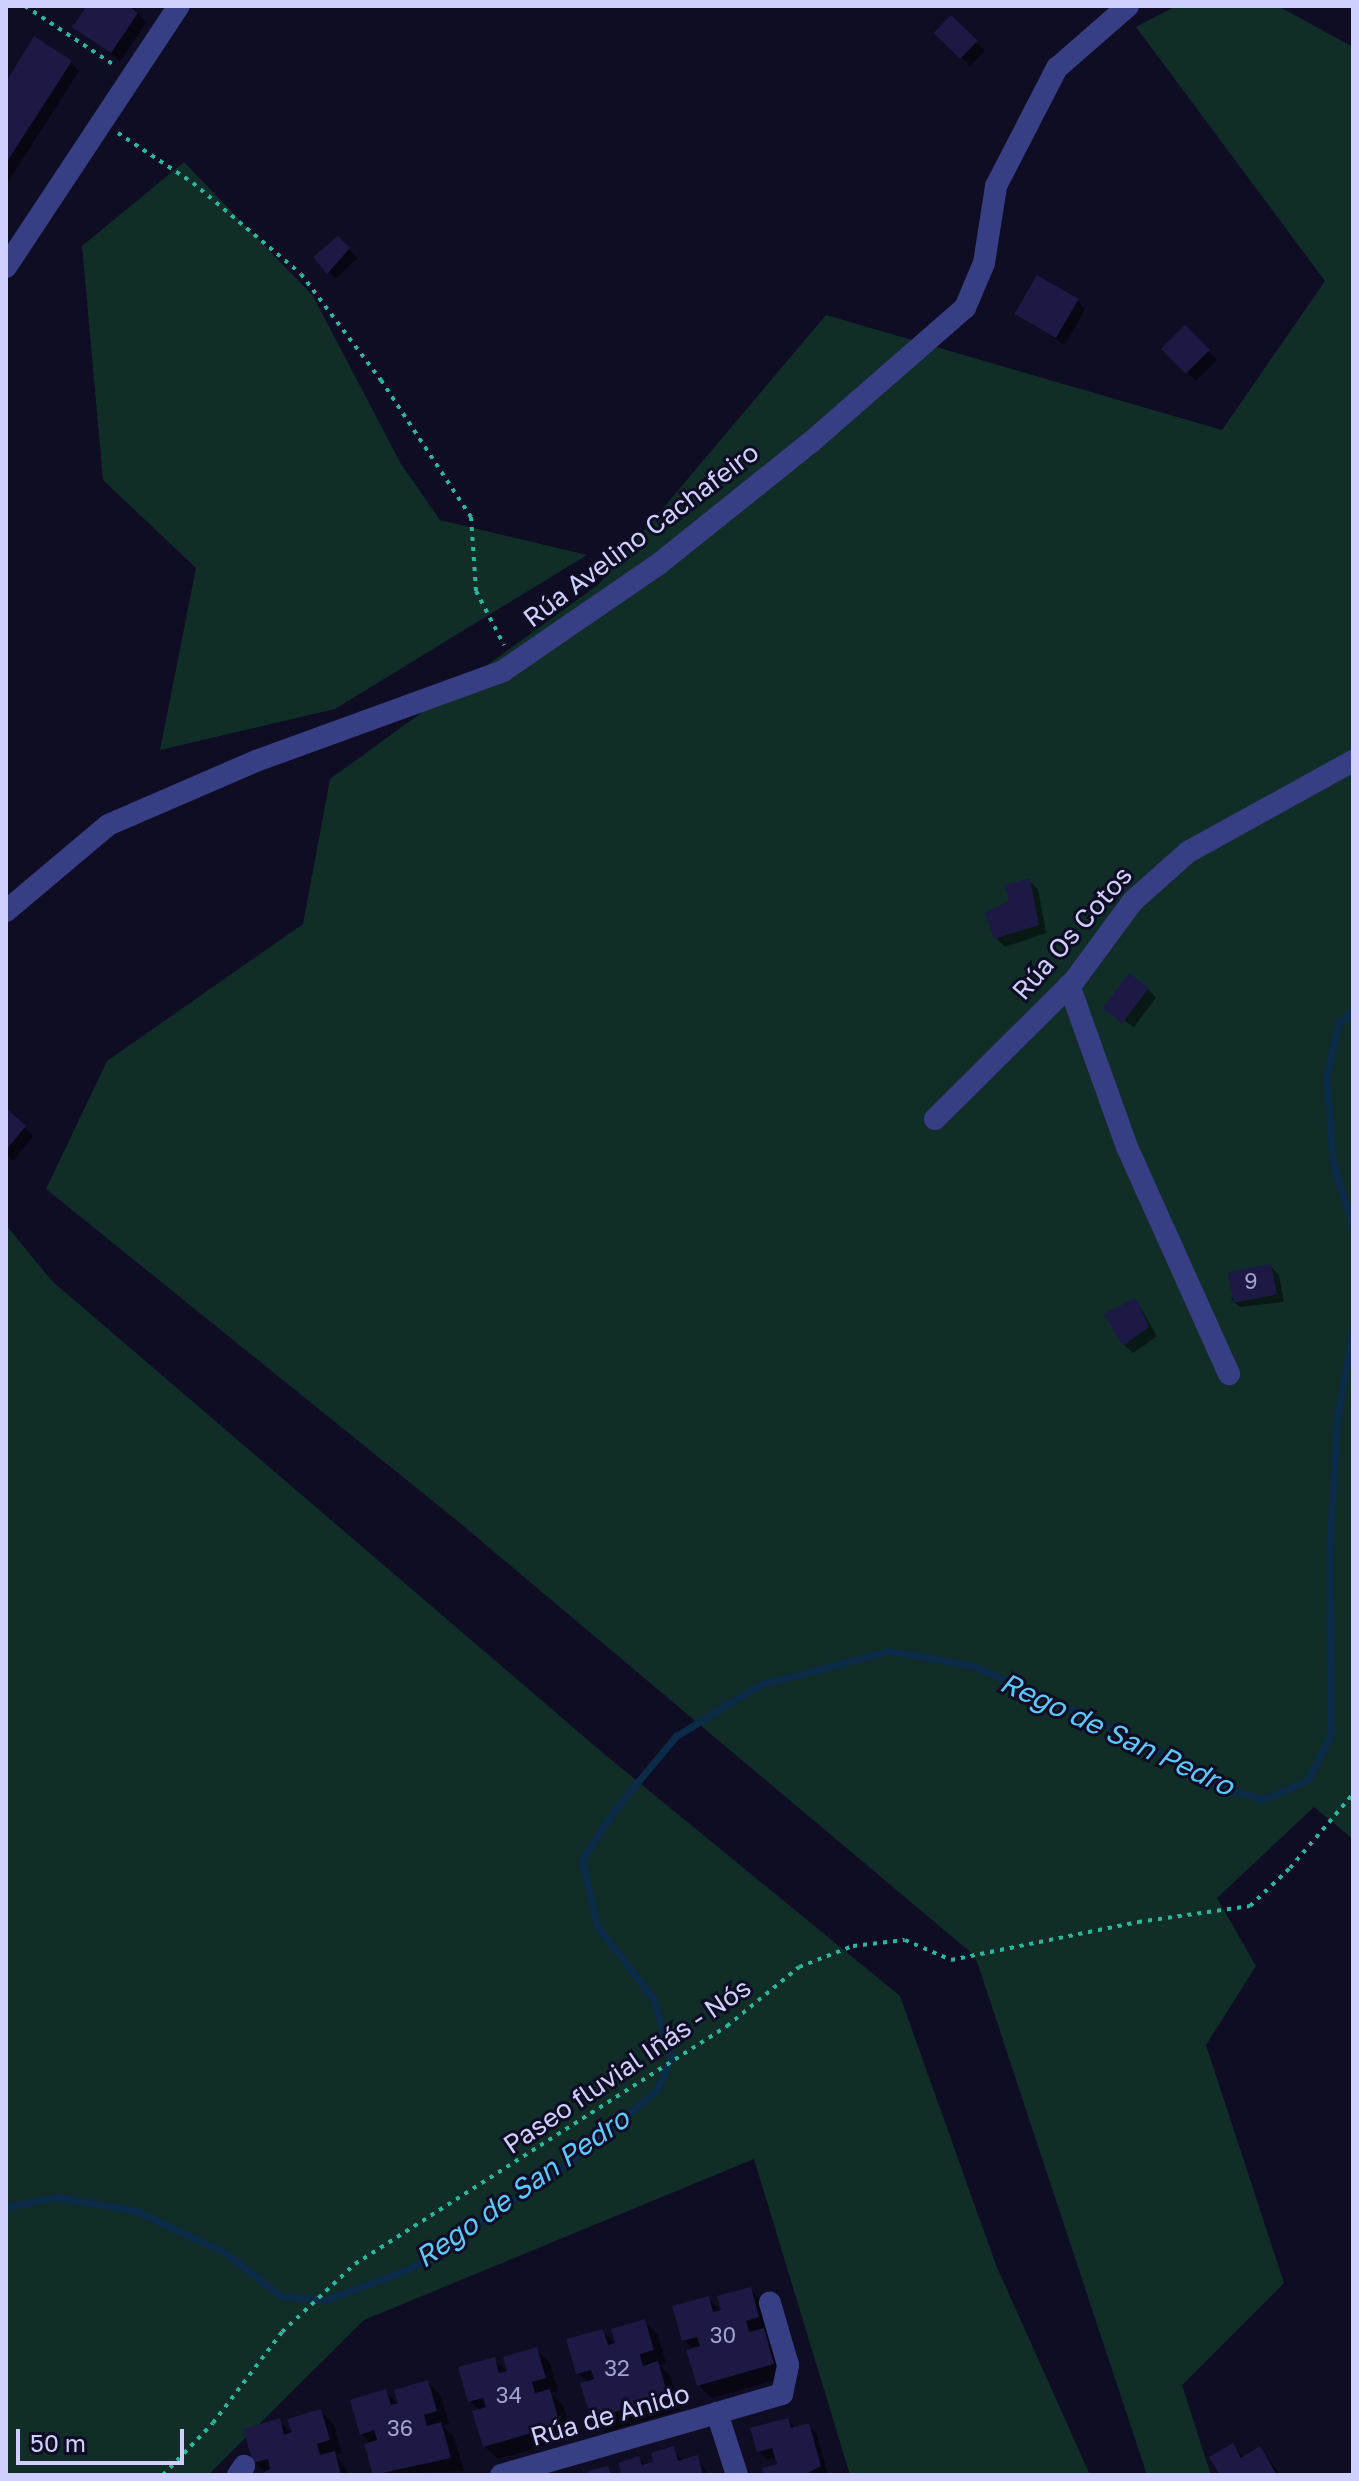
<!DOCTYPE html>
<html>
<head>
<meta charset="utf-8">
<style>
  body { margin:0 }
  #map { position:relative; width:1359px; height:2481px; overflow:hidden; background:#0e0d23; font-family:"Golos Text",sans-serif }
  div>[style] { position:absolute }
  .green>* { inset:0; background:#102d28 }
  .shadow>* { inset:0; background:#0007; transform-origin:0 0 }
  .stream>* { height:7px; margin:-3.5px; padding:0 3.5px; transform-origin:3.5px; border-radius:3.5px; background:#0b2b49 }
  .building>* { inset:0; background:#1c1944; transform-origin:0 0 }
  .path>* { height:4px; margin-top:-2px; transform-origin:0; background:repeating-linear-gradient(90deg,#2cb79c 0 4px,transparent 0 10px) }
  .minor>* { height:22px; margin:-11px; padding:0 11px; transform-origin:11px; border-radius:11px; background:#373e83 }
  span { translate:-50% -50%; white-space:nowrap; text-align:center; line-height:1.15; -webkit-text-stroke:6px #0e0d23; paint-order:stroke }
  .number-label { font-size:22px; color:#a2a2d0 }
  .number-label span { -webkit-text-stroke-width:0 }
  .street-label { font-size:26px; color:#cfd0ff }
  .water-label { font-size:28px; color:#5dc9ff; font-style:italic }
  .frame { position:absolute; inset:0; border:8px solid #cfd0ff; pointer-events:none }
  .scale { position:absolute; left:16px; top:2429px; width:168px; height:36px; box-sizing:border-box; border:4px solid #cfd0ff; border-top:0; padding-left:10px; font-size:24px; line-height:28px; white-space:nowrap; color:#cfd0ff; -webkit-text-stroke:6px #0e0d23; paint-order:stroke }
</style>
</head>
<body>
<div id="map">
  <div class="green">
    <div style="clip-path:polygon(1176px 6px,1278px 6px,1353px 47px,1353px 1839px,1314px 1807px,1217px 1898px,1256px 1966px,1206px 2045px,1284px 2283px,1182px 2385px,1211px 2475px,1147px 2475px,975px 1956px,455px 1519px,46px 1189px,107px 1061px,303px 924px,330px 779px,599px 584px,826px 315px,1222px 430px,1325px 281px,1136px 27px)"></div>
    <div style="clip-path:polygon(184px 162px,313px 296px,401px 464px,440px 520px,587px 555px,335px 709px,160px 750px,196px 568px,103px 480px,82px 246px)"></div>
    <div style="clip-path:polygon(6px 1225px,52px 1281px,603px 1753px,900px 1996px,996px 2265px,1090px 2475px,850px 2475px,754px 2159px,364px 2320px,208px 2475px,6px 2475px)"></div>
  </div>
  <div class="shadow">
    <div style="clip-path:polygon(89px 6px,133px 6px,146px 23px,120px 61px,75px 27px)"></div>
    <div style="left:951px;top:17px;width:48px;height:21px;rotate:45deg"></div>
    <div style="clip-path:polygon(71px 62px,79px 71px,6px 185px,6px 84px)"></div>
    <div style="left:338px;top:238px;width:28px;height:30px;rotate:46deg"></div>
    <div style="clip-path:polygon(1077px 300px,1085px 309px,1065px 345px,1017px 313px)"></div>
    <div style="left:1185px;top:328px;width:45px;height:30px;rotate:45deg"></div>
    <div style="clip-path:polygon(1029px 881px,1038px 889px,1046px 933px,1005px 947px,996px 938px,1012px 902px)"></div>
    <div style="clip-path:polygon(1148px 989px,1156px 998px,1134px 1027px,1105px 1008px)"></div>
    <div style="clip-path:polygon(6px 1110px,33px 1136px,13px 1161px,6px 1154px)"></div>
    <div style="clip-path:polygon(1270px 1266px,1279px 1275px,1284px 1302px,1240px 1307px,1231px 1299px)"></div>
    <div style="clip-path:polygon(1136px 1300px,1157px 1336px,1133px 1353px,1124px 1345px)"></div>
    <div style="clip-path:polygon(750px 2289px,763px 2302px,771px 2330px,765px 2332px,776px 2344px,786px 2377px,712px 2398px,698px 2385px,694px 2350px,684px 2340px,708px 2298px,724px 2314px)"></div>
    <div style="clip-path:polygon(644px 2322px,658px 2335px,666px 2363px,659px 2365px,671px 2377px,680px 2410px,606px 2432px,592px 2418px,588px 2383px,578px 2373px,603px 2331px,618px 2347px)"></div>
    <div style="clip-path:polygon(536px 2350px,550px 2363px,558px 2391px,551px 2393px,563px 2405px,572px 2438px,498px 2459px,484px 2446px,480px 2411px,470px 2401px,494px 2359px,510px 2375px)"></div>
    <div style="clip-path:polygon(428px 2382px,441px 2396px,449px 2424px,443px 2426px,454px 2437px,464px 2471px,375px 2475px,366px 2445px,371px 2444px,361px 2434px,386px 2392px,402px 2408px)"></div>
    <div style="clip-path:polygon(321px 2411px,334px 2425px,342px 2453px,336px 2455px,350px 2475px,260px 2475px,265px 2472px,254px 2462px,279px 2421px,295px 2436px)"></div>
    <div style="clip-path:polygon(788px 2420px,796px 2429px,808px 2426px,817px 2434px,828px 2475px,766px 2475px,779px 2466px,777px 2457px,767px 2460px,759px 2451px)"></div>
    <div style="clip-path:polygon(1232px 2445px,1245px 2458px,1260px 2449px,1281px 2475px,1223px 2475px)"></div>
    <div style="clip-path:polygon(673px 2449px,683px 2461px,697px 2457px,708px 2475px,619px 2475px,639px 2459px,647px 2466px,656px 2464px)"></div>
  </div>
  <div class="stream">
    <div style="left:1353px;top:1010px;width:21px;rotate:137deg"></div>
    <div style="left:1338px;top:1024px;width:55px;rotate:102.5deg"></div>
    <div style="left:1326px;top:1078px;width:85px;rotate:85.3deg"></div>
    <div style="left:1333px;top:1163px;width:68px;rotate:72.9deg"></div>
    <div style="left:6px;top:2207px;width:52px;rotate:-11.1deg"></div>
    <div style="left:57px;top:2197px;width:81px;rotate:9.9deg"></div>
    <div style="left:137px;top:2211px;width:98px;rotate:25.5deg"></div>
    <div style="left:225px;top:2253px;width:71px;rotate:37.5deg"></div>
    <div style="left:281px;top:2296px;width:45px;rotate:5.1deg"></div>
    <div style="left:326px;top:2300px;width:89px;rotate:-20.5deg"></div>
    <div style="left:409px;top:2269px;width:196px;rotate:-33.8deg"></div>
    <div style="left:572px;top:2160px;width:109px;rotate:-39.4deg"></div>
    <div style="left:656px;top:2091px;width:36px;rotate:-66deg"></div>
    <div style="left:671px;top:2058px;width:63px;rotate:-106.7deg"></div>
    <div style="left:653px;top:1998px;width:91px;rotate:-127.9deg"></div>
    <div style="left:597px;top:1926px;width:68px;rotate:-102.8deg"></div>
    <div style="left:582px;top:1860px;width:62px;rotate:-56.8deg"></div>
    <div style="left:616px;top:1808px;width:94px;rotate:-50.2deg"></div>
    <div style="left:676px;top:1736px;width:97px;rotate:-31.6deg"></div>
    <div style="left:759px;top:1685px;width:134px;rotate:-14.7deg"></div>
    <div style="left:889px;top:1651px;width:85px;rotate:10.1deg"></div>
    <div style="left:973px;top:1666px;width:165px;rotate:23.9deg"></div>
    <div style="left:1124px;top:1733px;width:107px;rotate:29.2deg"></div>
    <div style="left:1217px;top:1785px;width:48px;rotate:18.1deg"></div>
    <div style="left:1263px;top:1800px;width:49px;rotate:-24deg"></div>
    <div style="left:1308px;top:1780px;width:51px;rotate:-63.4deg"></div>
    <div style="left:1331px;top:1734px;width:177px;rotate:-90.6deg"></div>
    <div style="left:1329px;top:1557px;width:138px;rotate:-86.7deg"></div>
    <div style="left:1337px;top:1419px;width:93px;rotate:-80.1deg"></div>
  </div>
  <div class="building">
    <div style="clip-path:polygon(87px 6px,129px 6px,138px 13px,111px 53px,72px 27px)"></div>
    <div style="left:951px;top:15px;width:37px;height:25px;rotate:44deg"></div>
    <div style="clip-path:polygon(34px 36px,72px 61px,6px 163px,6px 82px)"></div>
    <div style="clip-path:polygon(338px 236px,350px 248px,327px 274px,313px 257px)"></div>
    <div style="left:1037px;top:275px;width:48px;height:45px;rotate:30deg"></div>
    <div style="left:1185px;top:325px;width:35px;height:34px;rotate:45deg"></div>
    <div style="clip-path:polygon(1030px 878px,1039px 925px,994px 939px,985px 913px,1009px 901px,1004px 885px)"></div>
    <div style="left:1129px;top:973px;width:25px;height:44px;rotate:37deg"></div>
    <div style="clip-path:polygon(6px 1108px,26px 1126px,6px 1150px)"></div>
    <div style="left:1271px;top:1264px;width:31px;height:44px;rotate:79deg"></div>
    <div style="clip-path:polygon(1136px 1298px,1149px 1327px,1123px 1346px,1104px 1314px)"></div>
    <div style="clip-path:polygon(751px 2287px,759px 2317px,746px 2321px,749px 2332px,764px 2328px,774px 2364px,697px 2386px,686px 2350px,700px 2346px,697px 2337px,682px 2341px,672px 2306px,709px 2296px,713px 2312px,721px 2310px,717px 2296px)"></div>
    <div style="clip-path:polygon(645px 2319px,654px 2350px,640px 2354px,643px 2366px,658px 2361px,668px 2397px,591px 2419px,580px 2383px,594px 2379px,591px 2370px,576px 2374px,566px 2339px,603px 2329px,608px 2345px,615px 2343px,611px 2329px)"></div>
    <div style="clip-path:polygon(537px 2347px,546px 2378px,532px 2382px,535px 2393px,550px 2389px,560px 2425px,483px 2447px,472px 2411px,486px 2407px,483px 2398px,468px 2402px,458px 2367px,495px 2357px,499px 2373px,507px 2371px,503px 2357px)"></div>
    <div style="clip-path:polygon(428px 2380px,437px 2411px,424px 2415px,427px 2426px,441px 2422px,451px 2458px,373px 2475px,364px 2444px,377px 2440px,374px 2430px,360px 2435px,350px 2400px,386px 2389px,391px 2405px,398px 2403px,394px 2390px)"></div>
    <div style="clip-path:polygon(321px 2409px,330px 2440px,317px 2444px,320px 2455px,335px 2451px,341px 2475px,258px 2475px,270px 2469px,268px 2459px,253px 2463px,243px 2429px,280px 2418px,284px 2435px,292px 2432px,287px 2419px)"></div>
    <div style="clip-path:polygon(788px 2418px,791px 2428px,809px 2423px,821px 2466px,804px 2475px,764px 2475px,762px 2468px,777px 2464px,772px 2448px,757px 2452px,750px 2428px)"></div>
    <div style="clip-path:polygon(1233px 2443px,1241px 2458px,1260px 2446px,1277px 2475px,1220px 2475px,1209px 2457px)"></div>
    <div style="clip-path:polygon(674px 2446px,678px 2461px,698px 2455px,703px 2475px,615px 2475px,621px 2472px,618px 2463px,639px 2456px,642px 2465px,653px 2462px,651px 2453px)"></div>
    <div style="clip-path:polygon(608px 2466px,611px 2475px,589px 2475px,588px 2471px)"></div>
  </div>
  <div class="path">
    <div style="left:25px;top:6px;width:107px;rotate:33.5deg"></div>
    <div style="left:118px;top:133px;width:90px;rotate:33.7deg"></div>
    <div style="left:193px;top:183px;width:141px;rotate:40.1deg"></div>
    <div style="left:301px;top:274px;width:133px;rotate:53deg"></div>
    <div style="left:381px;top:380px;width:164px;rotate:56.7deg"></div>
    <div style="left:471px;top:517px;width:74px;rotate:86.1deg"></div>
    <div style="left:476px;top:591px;width:61px;rotate:62.6deg"></div>
    <div style="left:163px;top:2475px;width:72px;rotate:-46.1deg"></div>
    <div style="left:213px;top:2423px;width:114px;rotate:-52.8deg"></div>
    <div style="left:282px;top:2332px;width:100px;rotate:-43deg"></div>
    <div style="left:355px;top:2264px;width:442px;rotate:-32.6deg"></div>
    <div style="left:727px;top:2026px;width:93px;rotate:-39.3deg"></div>
    <div style="left:799px;top:1967px;width:58px;rotate:-21.3deg"></div>
    <div style="left:853px;top:1946px;width:52px;rotate:-6.6deg"></div>
    <div style="left:905px;top:1940px;width:50px;rotate:23.5deg"></div>
    <div style="left:951px;top:1960px;width:191px;rotate:-11.5deg"></div>
    <div style="left:1138px;top:1922px;width:113px;rotate:-8.1deg"></div>
    <div style="left:1250px;top:1906px;width:55px;rotate:-43.5deg"></div>
    <div style="left:1290px;top:1868px;width:97px;rotate:-49.6deg"></div>
  </div>
  <div class="minor">
    <div style="left:6px;top:267px;width:313px;rotate:-56.5deg"></div>
    <div style="left:6px;top:911px;width:133px;rotate:-40.1deg"></div>
    <div style="left:108px;top:825px;width:161px;rotate:-23.4deg"></div>
    <div style="left:256px;top:761px;width:263px;rotate:-20deg"></div>
    <div style="left:503px;top:671px;width:191px;rotate:-34.5deg"></div>
    <div style="left:660px;top:563px;width:192px;rotate:-38.7deg"></div>
    <div style="left:810px;top:443px;width:206px;rotate:-41.1deg"></div>
    <div style="left:965px;top:308px;width:49px;rotate:-67.1deg"></div>
    <div style="left:984px;top:263px;width:78px;rotate:-81.1deg"></div>
    <div style="left:996px;top:186px;width:133px;rotate:-62.7deg"></div>
    <div style="left:1057px;top:68px;width:94px;rotate:-41.1deg"></div>
    <div style="left:1069px;top:985px;width:172px;rotate:70.3deg"></div>
    <div style="left:1127px;top:1147px;width:249px;rotate:65.8deg"></div>
    <div style="left:935px;top:1119px;width:196px;rotate:-44.8deg"></div>
    <div style="left:1074px;top:981px;width:99px;rotate:-53.6deg"></div>
    <div style="left:1133px;top:901px;width:74px;rotate:-41.7deg"></div>
    <div style="left:1188px;top:852px;width:188px;rotate:-28.9deg"></div>
    <div style="left:717px;top:2413px;width:68px;rotate:-16.3deg"></div>
    <div style="left:782px;top:2394px;width:30px;rotate:-78deg"></div>
    <div style="left:788px;top:2365px;width:65px;rotate:-106.2deg"></div>
    <div style="left:238px;top:2475px;width:11px;rotate:-56deg"></div>
    <div style="left:501px;top:2475px;width:225px;rotate:-16deg"></div>
    <div style="left:717px;top:2413px;width:65px;rotate:72.1deg"></div>
  </div>
  <div class="number-label">
    <span style="left:1251px;top:1281px">9</span>
    <span style="left:723px;top:2335px">30</span>
    <span style="left:617px;top:2368px">32</span>
    <span style="left:509px;top:2395px">34</span>
    <span style="left:400px;top:2428px">36</span>
  </div>
  <div class="street-label">
    <span style="left:641px;top:535px;rotate:-37deg">Rúa Avelino Cachafeiro</span>
    <span style="left:1072px;top:933px;rotate:-49deg">Rúa Os Cotos</span>
    <span style="left:627px;top:2066px;rotate:-34deg">Paseo fluvial Iñás - Nós</span>
    <span style="left:610px;top:2415px;rotate:-16deg">Rúa de Anido</span>
  </div>
  <div class="water-label">
    <span style="left:1117px;top:1734px;rotate:25deg">Rego de San Pedro</span>
    <span style="left:522px;top:2188px;rotate:-35deg">Rego de San Pedro</span>
  </div>
  <div class="frame"></div>
  <div class="scale">50 m</div>
</div>
</body>
</html>
